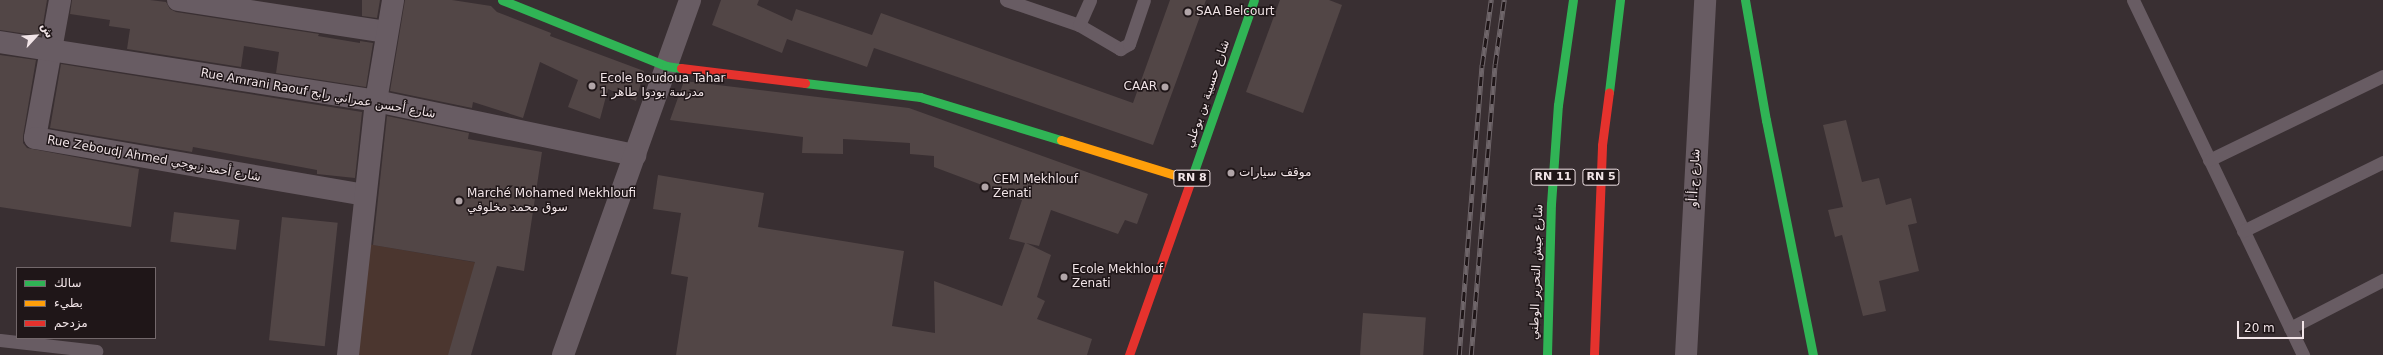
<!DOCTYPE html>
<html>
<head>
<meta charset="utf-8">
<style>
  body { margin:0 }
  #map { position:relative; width:2383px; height:355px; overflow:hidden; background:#392f32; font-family:"DejaVu Sans","Noto Sans Arabic",sans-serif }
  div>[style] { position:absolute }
  .green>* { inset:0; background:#4b362f }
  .building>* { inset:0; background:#524646; transform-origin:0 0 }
  .lane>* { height:13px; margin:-6.5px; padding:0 6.5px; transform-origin:6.5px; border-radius:6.5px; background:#685c63 }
  .street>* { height:22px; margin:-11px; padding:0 11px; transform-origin:11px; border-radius:11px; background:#685c63 }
  .fast>* { height:9px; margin:-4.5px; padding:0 4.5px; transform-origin:4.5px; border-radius:4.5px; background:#30b455 }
  .slow>* { height:9px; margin:-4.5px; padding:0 4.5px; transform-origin:4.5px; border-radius:4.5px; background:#ff9f0a }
  .jam>* { height:9px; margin:-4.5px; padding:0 4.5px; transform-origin:4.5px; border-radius:4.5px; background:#e5322d }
  .rail>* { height:4.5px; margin-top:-2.25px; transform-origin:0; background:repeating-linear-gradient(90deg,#1f1618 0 9px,#6f666a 0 18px); box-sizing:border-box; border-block:1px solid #6f666a }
  .dots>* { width:11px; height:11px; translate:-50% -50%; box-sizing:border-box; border:2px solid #1f1618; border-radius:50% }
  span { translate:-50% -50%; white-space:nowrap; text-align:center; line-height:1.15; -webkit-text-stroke:3px #1f1618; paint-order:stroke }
  .shield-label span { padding:1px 3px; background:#1f1618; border:1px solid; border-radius:3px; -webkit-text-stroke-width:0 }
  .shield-label { font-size:11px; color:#f1e4e7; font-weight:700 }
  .poi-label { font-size:12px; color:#f1e4e7 }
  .left { translate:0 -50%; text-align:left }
  .right { translate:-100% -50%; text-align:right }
  .street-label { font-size:12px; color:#f1e4e7 }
  .legend { position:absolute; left:16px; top:267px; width:140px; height:72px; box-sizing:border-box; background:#1f1618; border:1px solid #73686b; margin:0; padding:5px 7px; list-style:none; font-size:12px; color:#f1e4e7 }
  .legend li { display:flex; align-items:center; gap:8px; height:20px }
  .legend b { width:20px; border:1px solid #73686b }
  .north { position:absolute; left:16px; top:16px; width:40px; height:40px; -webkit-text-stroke:3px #1f1618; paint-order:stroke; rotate:64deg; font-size:11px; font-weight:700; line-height:16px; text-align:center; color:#f1e4e7 }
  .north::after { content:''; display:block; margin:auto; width:14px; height:18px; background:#f1e4e7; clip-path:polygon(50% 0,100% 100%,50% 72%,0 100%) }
  .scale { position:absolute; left:2237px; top:321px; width:67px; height:18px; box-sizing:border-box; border:2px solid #f1e4e7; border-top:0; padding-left:5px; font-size:12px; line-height:14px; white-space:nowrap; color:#f1e4e7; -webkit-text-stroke:3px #1f1618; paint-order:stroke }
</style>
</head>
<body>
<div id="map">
  <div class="green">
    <div style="clip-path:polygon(368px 244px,496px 266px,469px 355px,358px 355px)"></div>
  </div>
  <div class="building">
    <div style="clip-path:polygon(0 0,47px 0,41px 36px,0 30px)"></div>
    <div style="clip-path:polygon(72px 0,150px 0,166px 2px,170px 9px,176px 12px,319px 34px,318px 36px,360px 43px,360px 41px,373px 43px,366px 87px,276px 73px,279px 52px,244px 46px,241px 67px,127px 49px,130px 29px,109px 26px,110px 20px,70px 14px)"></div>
    <div style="clip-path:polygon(362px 0,380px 0,377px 18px,362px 16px)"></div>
    <div style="clip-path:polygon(405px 0,452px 0,491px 6px,497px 12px,551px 33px,550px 36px,644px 71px,636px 101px,608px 89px,600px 119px,568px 107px,578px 80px,540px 62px,523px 118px,473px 102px,472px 108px,390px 91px)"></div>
    <div style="clip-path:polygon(721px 0,759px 0,757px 5px,792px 21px,796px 9px,872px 35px,881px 13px,1133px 103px,1170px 0,1206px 0,1153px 145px,874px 48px,867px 67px,787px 39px,782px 53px,712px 25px)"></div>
    <div style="clip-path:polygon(1280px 0,1329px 0,1342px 5px,1303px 113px,1246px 92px)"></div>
    <div style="clip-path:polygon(0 55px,36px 60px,23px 136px,23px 143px,27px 148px,139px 169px,131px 227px,0 207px)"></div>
    <div style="clip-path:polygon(61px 64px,362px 112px,355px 178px,317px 174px,317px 170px,193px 147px,192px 152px,50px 128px)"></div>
    <div style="clip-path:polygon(684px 81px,909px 108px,1148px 194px,1137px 224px,1125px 220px,1118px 234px,1051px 210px,1039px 246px,1026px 243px,1051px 255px,1037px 297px,1045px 301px,1037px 319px,1092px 339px,1087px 355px,676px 355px,688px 277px,671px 274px,681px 213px,653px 209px,658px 175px,764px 193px,758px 227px,904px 251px,892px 326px,935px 333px,934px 281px,1002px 306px,1025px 243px,1009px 239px,1022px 200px,934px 167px,934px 156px,910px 154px,910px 143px,843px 139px,843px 154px,802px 153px,803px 137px,670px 120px)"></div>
    <div style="clip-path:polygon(387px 116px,469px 133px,468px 139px,542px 152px,524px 271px,497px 266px,471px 355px,448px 355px,475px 262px,373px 245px)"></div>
    <div style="clip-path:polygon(1846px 120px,1862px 182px,1879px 178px,1886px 205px,1911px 198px,1917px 223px,1908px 225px,1919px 271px,1879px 281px,1886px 311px,1863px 316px,1842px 235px,1835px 237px,1828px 210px,1843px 207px,1823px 125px)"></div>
    <div style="left:174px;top:212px;width:66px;height:30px;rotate:7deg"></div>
    <div style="left:282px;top:217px;width:56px;height:124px;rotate:6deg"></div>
    <div style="left:1363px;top:313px;width:63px;height:42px;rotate:4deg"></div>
  </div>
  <div class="lane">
    <div style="left:1006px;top:0;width:77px;rotate:18.9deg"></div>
    <div style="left:1079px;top:25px;width:48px;rotate:30.3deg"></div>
    <div style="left:1120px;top:49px;width:10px;rotate:-29deg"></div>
    <div style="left:1129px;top:44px;width:46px;rotate:-71.2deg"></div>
    <div style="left:2133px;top:0;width:394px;rotate:64.4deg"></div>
    <div style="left:1079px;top:25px;width:27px;rotate:-66deg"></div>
    <div style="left:2209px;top:160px;width:193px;rotate:-25.8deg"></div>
    <div style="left:2243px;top:231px;width:156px;rotate:-26.2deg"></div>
    <div style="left:2290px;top:328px;width:105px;rotate:-27.3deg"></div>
    <div style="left:0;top:340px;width:97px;rotate:6.5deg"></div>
  </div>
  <div class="street">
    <div style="left:60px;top:0;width:140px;rotate:100.3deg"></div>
    <div style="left:35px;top:138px;width:335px;rotate:9.8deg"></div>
    <div style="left:178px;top:0;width:210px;rotate:8.7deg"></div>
    <div style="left:0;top:42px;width:381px;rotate:8.9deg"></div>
    <div style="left:376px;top:101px;width:265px;rotate:11.8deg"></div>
    <div style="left:348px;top:355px;width:256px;rotate:-83.7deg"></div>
    <div style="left:376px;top:101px;width:102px;rotate:-80.4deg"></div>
    <div style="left:563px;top:355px;width:377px;rotate:-70.3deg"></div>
    <div style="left:1686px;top:355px;width:356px;rotate:-86.9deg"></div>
  </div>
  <div class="fast">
    <div style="left:502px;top:0;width:177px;rotate:21.9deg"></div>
    <div style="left:666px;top:66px;width:15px;rotate:8deg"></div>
    <div style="left:1745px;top:0;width:122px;rotate:80.1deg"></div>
    <div style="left:1766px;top:120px;width:240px;rotate:78.7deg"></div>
    <div style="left:805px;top:83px;width:116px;rotate:6.9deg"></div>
    <div style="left:920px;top:97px;width:147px;rotate:17deg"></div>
    <div style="left:1609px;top:92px;width:93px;rotate:-83.2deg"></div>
    <div style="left:1193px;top:174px;width:184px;rotate:-70.7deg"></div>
    <div style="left:1547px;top:355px;width:151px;rotate:-88.5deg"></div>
    <div style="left:1551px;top:204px;width:99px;rotate:-86deg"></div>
    <div style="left:1558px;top:105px;width:106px;rotate:-81.9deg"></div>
  </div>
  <div class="slow">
    <div style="left:1061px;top:140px;width:136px;rotate:17.1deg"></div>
  </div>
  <div class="jam">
    <div style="left:681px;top:68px;width:125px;rotate:6.9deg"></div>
    <div style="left:1129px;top:355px;width:192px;rotate:-70.5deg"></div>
    <div style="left:1594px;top:355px;width:210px;rotate:-87.8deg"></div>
    <div style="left:1602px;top:145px;width:53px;rotate:-82.5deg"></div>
  </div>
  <div class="rail">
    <div style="left:1459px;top:355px;width:291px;rotate:-85.5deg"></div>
    <div style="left:1482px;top:65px;width:66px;rotate:-82.1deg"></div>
    <div style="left:1471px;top:355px;width:292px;rotate:-85.3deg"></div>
    <div style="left:1495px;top:64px;width:65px;rotate:-82deg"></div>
  </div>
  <div class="dots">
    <div style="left:1188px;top:12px;background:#b1a5a8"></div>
    <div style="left:592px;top:86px;background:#b1a5a8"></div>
    <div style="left:1165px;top:87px;background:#b1a5a8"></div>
    <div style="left:1231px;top:173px;background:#b1a5a8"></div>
    <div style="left:985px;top:187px;background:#b1a5a8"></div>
    <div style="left:459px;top:201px;background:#b1a5a8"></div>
    <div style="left:1064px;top:277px;background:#b1a5a8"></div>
  </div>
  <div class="shield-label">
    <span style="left:1553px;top:177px">RN 11</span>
    <span style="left:1601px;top:177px">RN 5</span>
    <span style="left:1192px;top:178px">RN 8</span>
  </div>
  <div class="poi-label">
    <span class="left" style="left:1196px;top:12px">SAA Belcourt</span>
    <span class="left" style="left:600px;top:86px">Ecole Boudoua Tahar<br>1 مدرسة بودوا طاهر</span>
    <span class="right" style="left:1157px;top:87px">CAAR</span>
    <span class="left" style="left:1239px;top:173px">موقف سيارات</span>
    <span class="left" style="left:993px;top:187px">CEM Mekhlouf<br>Zenati</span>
    <span class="left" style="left:467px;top:201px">Marché Mohamed Mekhloufi<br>سوق محمد مخلوفي</span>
    <span class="left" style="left:1072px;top:277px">Ecole Mekhlouf<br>Zenati</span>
  </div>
  <div class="street-label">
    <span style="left:318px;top:94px;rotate:10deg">Rue Amrani Raouf شارع أحسن عمراني رابح</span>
    <span style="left:1208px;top:94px;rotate:-71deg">شارع حسيبة بن بوعلي</span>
    <span style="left:154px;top:159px;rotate:10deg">Rue Zeboudj Ahmed شارع أحمد زبوجي</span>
    <span style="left:1695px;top:178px;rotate:-87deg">شارع ج.أ.أو</span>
    <span style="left:1537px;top:272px;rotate:-88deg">شارع جيش التحرير الوطني</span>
  </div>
  <ul class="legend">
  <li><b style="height:5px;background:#30b455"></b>سالك</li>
  <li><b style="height:5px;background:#ff9f0a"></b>بطيء</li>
  <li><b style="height:5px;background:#e5322d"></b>مزدحم</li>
  </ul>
  <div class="north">ش</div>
  <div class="scale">20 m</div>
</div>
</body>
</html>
